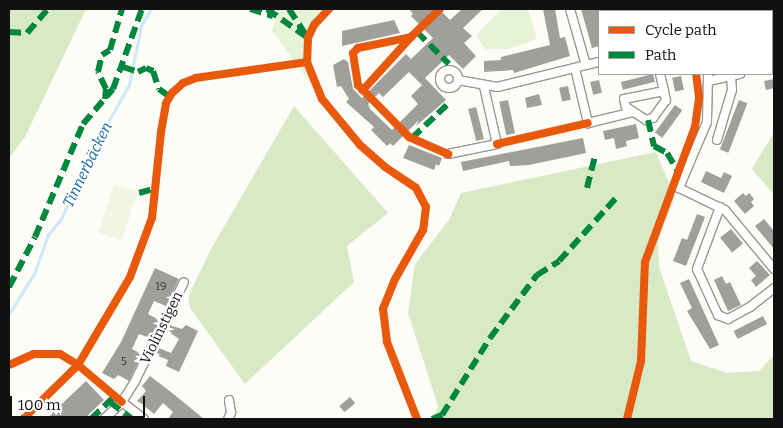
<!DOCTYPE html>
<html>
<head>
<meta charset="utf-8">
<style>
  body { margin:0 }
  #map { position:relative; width:783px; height:428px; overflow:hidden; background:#fdfcf7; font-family:Bitter,serif }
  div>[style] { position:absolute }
  .green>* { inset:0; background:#e7f3d7 }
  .forest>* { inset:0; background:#d8eac5 }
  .pitch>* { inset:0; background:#f0f6e1; transform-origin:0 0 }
  .stream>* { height:2.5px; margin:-1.25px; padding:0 1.25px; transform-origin:1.25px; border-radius:1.25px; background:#cde8f7 }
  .building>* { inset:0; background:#a19f9c; transform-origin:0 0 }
  .roads { filter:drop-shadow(1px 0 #979795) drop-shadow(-1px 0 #979795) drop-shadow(0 1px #979795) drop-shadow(0 -1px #979795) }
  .minor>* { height:8px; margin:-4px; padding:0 4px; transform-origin:4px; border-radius:4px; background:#fffffe }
  .minor>.ring { margin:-4px; padding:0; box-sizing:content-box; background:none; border:8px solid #fffffe; border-radius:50% }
  .quiet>* { height:6px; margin-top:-3px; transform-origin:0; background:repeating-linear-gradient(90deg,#00873e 0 12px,transparent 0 18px) }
  .cycleway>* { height:8px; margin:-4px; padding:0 4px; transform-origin:4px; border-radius:4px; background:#e8590c }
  span { translate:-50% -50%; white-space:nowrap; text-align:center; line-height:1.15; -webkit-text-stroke:5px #fff; paint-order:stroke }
  .number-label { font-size:11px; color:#353434 }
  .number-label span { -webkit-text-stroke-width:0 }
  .street-label { font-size:14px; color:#111 }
  .water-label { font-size:15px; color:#1768a6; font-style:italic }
  .frame { position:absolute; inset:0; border:10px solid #111; pointer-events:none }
  .legend { position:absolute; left:598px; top:10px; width:175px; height:65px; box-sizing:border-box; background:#fff; border:1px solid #a0a0a0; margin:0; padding:6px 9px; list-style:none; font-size:15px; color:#111 }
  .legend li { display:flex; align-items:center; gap:10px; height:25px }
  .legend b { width:25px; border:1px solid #a0a0a0 }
  .scale { position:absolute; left:10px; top:396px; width:135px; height:22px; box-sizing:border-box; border:2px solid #111; border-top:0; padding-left:6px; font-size:15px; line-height:18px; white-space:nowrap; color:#111; -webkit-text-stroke:4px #fff; paint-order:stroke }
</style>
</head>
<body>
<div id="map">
  <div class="green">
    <div style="clip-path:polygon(278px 9px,329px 9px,314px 25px,308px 38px,307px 62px,322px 99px,272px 31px)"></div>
    <div style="clip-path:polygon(502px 9px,528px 9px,537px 39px,507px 49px,485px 49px,476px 35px)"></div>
  </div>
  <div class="forest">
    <div style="clip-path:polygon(9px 9px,86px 9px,25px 137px,9px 158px)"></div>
    <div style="clip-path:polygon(294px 106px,388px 213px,347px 246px,354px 282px,245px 384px,190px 308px,188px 297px,210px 251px)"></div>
    <div style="clip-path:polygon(774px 132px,774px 195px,752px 169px)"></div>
    <div style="clip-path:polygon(656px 152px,675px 197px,658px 241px,659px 267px,691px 361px,727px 373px,759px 371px,774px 355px,774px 419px,433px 419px,438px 406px,408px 313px,415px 264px,449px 220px,461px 193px)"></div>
  </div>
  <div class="pitch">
    <div style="left:114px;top:184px;width:25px;height:51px;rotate:18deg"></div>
  </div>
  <div class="stream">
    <div style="left:9px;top:314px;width:47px;rotate:-58deg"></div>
    <div style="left:34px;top:274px;width:41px;rotate:-70.3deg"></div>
    <div style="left:48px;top:235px;width:21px;rotate:-51deg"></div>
    <div style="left:61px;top:219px;width:76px;rotate:-65.8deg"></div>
    <div style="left:92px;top:150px;width:75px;rotate:-60.4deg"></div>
    <div style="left:129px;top:85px;width:60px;rotate:-78.5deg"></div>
    <div style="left:141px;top:26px;width:20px;rotate:-60deg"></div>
  </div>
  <div class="building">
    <div style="clip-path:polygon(evenodd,409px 9px,439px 9px,450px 20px,462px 9px,483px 9px,463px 28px,472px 36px,464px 43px,476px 56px,463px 69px,449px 55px,425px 78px,446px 100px,416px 126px,419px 120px,393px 146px,390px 143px,387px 146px,371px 130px,374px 127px,346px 102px,349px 99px,341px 86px,337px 87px,333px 65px,344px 59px,348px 62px,353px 89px,362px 98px,406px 54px,411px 59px,433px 38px,411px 16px,413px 14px,409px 9px,409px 72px,422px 85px,411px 96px,418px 104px,392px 130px,370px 109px,368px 104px,379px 93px,383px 97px,409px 72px)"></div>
    <div style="clip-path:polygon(543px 9px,555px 9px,560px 38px,565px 37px,570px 56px,514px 73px,513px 70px,484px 72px,484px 61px,501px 60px,501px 57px,550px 45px)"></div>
    <div style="clip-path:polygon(581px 9px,599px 9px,599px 46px,592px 48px)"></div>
    <div style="clip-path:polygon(394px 20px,400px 33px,342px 46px,342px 31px)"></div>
    <div style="left:653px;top:74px;width:8px;height:33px;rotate:76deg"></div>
    <div style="left:681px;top:76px;width:14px;height:9px;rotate:78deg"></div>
    <div style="clip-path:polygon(774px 79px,774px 88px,766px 90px,764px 81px)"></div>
    <div style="left:599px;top:80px;width:13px;height:9px;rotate:77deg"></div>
    <div style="left:568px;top:86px;width:14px;height:9px;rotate:78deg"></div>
    <div style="clip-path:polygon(539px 94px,542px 105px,527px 108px,525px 98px)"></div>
    <div style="left:508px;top:100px;width:34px;height:9px;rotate:78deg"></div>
    <div style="left:739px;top:100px;width:9px;height:53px;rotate:21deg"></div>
    <div style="left:675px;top:105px;width:9px;height:34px;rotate:36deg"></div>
    <div style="left:476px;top:107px;width:33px;height:8px;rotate:76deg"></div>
    <div style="clip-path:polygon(636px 124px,639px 138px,626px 141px,627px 146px,616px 149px,614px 138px,605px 140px,603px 131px)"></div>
    <div style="clip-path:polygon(583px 138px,586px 153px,529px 165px,510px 166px,509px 161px,463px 171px,461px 162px)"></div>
    <div style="clip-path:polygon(409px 145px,442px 158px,439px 166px,436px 164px,434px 170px,403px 158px)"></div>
    <div style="clip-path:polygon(706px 171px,721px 178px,724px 172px,732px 176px,724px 193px,701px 182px)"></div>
    <div style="clip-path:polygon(743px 193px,746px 196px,749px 193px,754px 199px,751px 202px,754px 206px,745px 214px,734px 201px)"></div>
    <div style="clip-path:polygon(697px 214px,705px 217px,686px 266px,673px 261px,682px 238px,687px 240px)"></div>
    <div style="clip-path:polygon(764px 219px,774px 231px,774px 249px,755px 226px)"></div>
    <div style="left:731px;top:229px;width:19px;height:14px;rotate:51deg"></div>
    <div style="clip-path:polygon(757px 261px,770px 275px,756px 287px,751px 280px,756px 276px,749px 268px)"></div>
    <div style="clip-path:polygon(155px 268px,179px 279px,166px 306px,154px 301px,148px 314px,159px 320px,150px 338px,139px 334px,132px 349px,142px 354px,129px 381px,118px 375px,114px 379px,102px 373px,121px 342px)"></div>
    <div style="clip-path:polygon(722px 276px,726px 284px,730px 282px,741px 305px,728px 311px,714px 280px)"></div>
    <div style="clip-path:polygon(689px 279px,719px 345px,710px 349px,687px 311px,692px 308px,680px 283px)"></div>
    <div style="left:763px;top:316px;width:9px;height:33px;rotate:63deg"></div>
    <div style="clip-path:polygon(169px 325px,182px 329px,186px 325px,198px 331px,179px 372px,166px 366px,168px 360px,156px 355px,159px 348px,171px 353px,179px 339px,166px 330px)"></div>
    <div style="clip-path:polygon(150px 376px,171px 392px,204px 419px,168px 419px,173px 412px,163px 403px,154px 414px,142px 404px,137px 401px,146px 391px,142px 386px)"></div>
    <div style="clip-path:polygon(86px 381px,104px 400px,84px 419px,46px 419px)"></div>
    <div style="left:350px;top:397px;width:8px;height:14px;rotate:50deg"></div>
  </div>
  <div class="roads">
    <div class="minor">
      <div style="left:570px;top:9px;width:58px;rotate:74.1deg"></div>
      <div style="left:772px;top:19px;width:2px;rotate:-27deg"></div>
      <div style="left:772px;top:66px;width:2px"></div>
      <div style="left:575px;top:68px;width:57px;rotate:76.7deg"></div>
      <div style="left:588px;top:123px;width:46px;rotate:-13.7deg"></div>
      <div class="ring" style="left:440px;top:70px;width:10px;height:10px"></div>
      <div style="left:660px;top:74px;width:27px;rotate:77deg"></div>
      <div style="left:666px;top:100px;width:22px;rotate:126deg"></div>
      <div style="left:653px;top:118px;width:7px;rotate:164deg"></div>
      <div style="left:646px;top:120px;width:24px;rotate:-147deg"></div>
      <div style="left:626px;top:107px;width:8px;rotate:-104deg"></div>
      <div style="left:624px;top:99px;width:41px;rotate:-11.3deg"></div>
      <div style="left:708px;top:74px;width:48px;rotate:91.2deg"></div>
      <div style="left:707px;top:122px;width:72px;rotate:113deg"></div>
      <div style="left:679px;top:188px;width:51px;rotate:25.6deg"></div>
      <div style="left:725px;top:210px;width:77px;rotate:50.3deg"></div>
      <div style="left:458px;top:80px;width:40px;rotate:10deg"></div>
      <div style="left:497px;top:87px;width:105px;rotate:-13.8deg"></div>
      <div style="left:709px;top:81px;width:32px;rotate:-13deg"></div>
      <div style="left:717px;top:140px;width:52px;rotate:-73.3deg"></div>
      <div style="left:732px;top:90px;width:14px;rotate:-94deg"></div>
      <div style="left:448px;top:154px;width:50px;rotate:-11.5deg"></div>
      <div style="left:497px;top:144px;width:58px;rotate:-102.8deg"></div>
      <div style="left:720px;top:207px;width:66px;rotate:110.4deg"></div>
      <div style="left:697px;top:269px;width:51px;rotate:65.5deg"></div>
      <div style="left:718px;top:315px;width:11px;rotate:22deg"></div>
      <div style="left:728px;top:319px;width:25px;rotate:-29deg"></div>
      <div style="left:750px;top:307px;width:31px;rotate:-38deg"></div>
      <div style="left:122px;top:402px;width:28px;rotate:38deg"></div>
      <div style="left:104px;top:419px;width:25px;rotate:-43deg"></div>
      <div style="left:122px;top:402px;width:25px;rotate:-58deg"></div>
      <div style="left:135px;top:381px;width:110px;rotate:-63.7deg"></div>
      <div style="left:228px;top:419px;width:7px;rotate:-63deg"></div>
      <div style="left:231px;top:413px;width:13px;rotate:-99deg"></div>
    </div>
  </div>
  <div class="quiet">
    <div style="left:250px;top:9px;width:24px;rotate:17deg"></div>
    <div style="left:267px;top:9px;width:50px;rotate:35.3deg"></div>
    <div style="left:289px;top:9px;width:30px;rotate:57deg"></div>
    <div style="left:648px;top:9px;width:2px;rotate:63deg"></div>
    <div style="left:683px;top:9px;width:2px;rotate:63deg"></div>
    <div style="left:765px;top:11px;width:9px;rotate:-13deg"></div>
    <div style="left:9px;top:32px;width:18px;rotate:3deg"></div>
    <div style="left:27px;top:33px;width:32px;rotate:-49deg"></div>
    <div style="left:417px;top:32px;width:45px;rotate:45deg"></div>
    <div style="left:123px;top:67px;width:16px;rotate:18deg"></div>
    <div style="left:138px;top:72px;width:9px;rotate:-27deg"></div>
    <div style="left:146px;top:68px;width:8px;rotate:23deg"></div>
    <div style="left:153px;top:71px;width:19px;rotate:72deg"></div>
    <div style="left:159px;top:89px;width:14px;rotate:36deg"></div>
    <div style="left:105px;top:99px;width:10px;rotate:-84deg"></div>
    <div style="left:106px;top:89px;width:19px;rotate:-115deg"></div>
    <div style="left:98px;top:72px;width:17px;rotate:-77deg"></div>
    <div style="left:102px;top:55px;width:9px;rotate:-32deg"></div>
    <div style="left:110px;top:50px;width:43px;rotate:-73.7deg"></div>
    <div style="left:648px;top:120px;width:27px;rotate:77deg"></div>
    <div style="left:654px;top:146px;width:15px;rotate:28deg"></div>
    <div style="left:667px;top:153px;width:21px;rotate:59deg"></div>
    <div style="left:412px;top:138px;width:54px;rotate:-43.5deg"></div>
    <div style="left:587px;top:188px;width:34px;rotate:-76deg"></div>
    <div style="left:139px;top:193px;width:18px;rotate:-16deg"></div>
    <div style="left:9px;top:287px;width:56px;rotate:-62.5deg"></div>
    <div style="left:35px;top:237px;width:123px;rotate:-67deg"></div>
    <div style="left:83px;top:124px;width:46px;rotate:-49.4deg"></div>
    <div style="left:113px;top:89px;width:85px;rotate:-70.1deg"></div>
    <div style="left:110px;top:402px;width:28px;rotate:38deg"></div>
    <div style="left:91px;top:419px;width:35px;rotate:-44deg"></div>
    <div style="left:432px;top:419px;width:11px;rotate:-22deg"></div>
    <div style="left:442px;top:415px;width:91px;rotate:-58.1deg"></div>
    <div style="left:490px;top:338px;width:79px;rotate:-53.3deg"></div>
    <div style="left:537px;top:275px;width:26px;rotate:-32deg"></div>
    <div style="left:559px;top:261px;width:85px;rotate:-47.9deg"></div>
  </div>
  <div class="cycleway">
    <div style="left:329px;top:9px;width:22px;rotate:133deg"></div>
    <div style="left:314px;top:25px;width:14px;rotate:115deg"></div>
    <div style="left:308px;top:38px;width:24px;rotate:92deg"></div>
    <div style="left:307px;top:62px;width:40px;rotate:68deg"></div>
    <div style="left:322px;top:99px;width:60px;rotate:50.4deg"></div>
    <div style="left:360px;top:145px;width:33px;rotate:41deg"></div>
    <div style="left:385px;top:167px;width:37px;rotate:34deg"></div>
    <div style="left:416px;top:188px;width:21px;rotate:62deg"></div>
    <div style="left:426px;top:207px;width:23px;rotate:97deg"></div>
    <div style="left:423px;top:230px;width:56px;rotate:119.7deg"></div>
    <div style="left:395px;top:279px;width:32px;rotate:112deg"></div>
    <div style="left:383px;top:309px;width:33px;rotate:83deg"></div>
    <div style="left:387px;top:342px;width:83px;rotate:68.7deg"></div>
    <div style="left:411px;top:37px;width:72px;rotate:132.2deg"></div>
    <div style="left:363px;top:90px;width:66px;rotate:45.6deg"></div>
    <div style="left:409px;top:137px;width:43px;rotate:23.6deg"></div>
    <div style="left:363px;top:90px;width:7px;rotate:-135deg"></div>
    <div style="left:358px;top:85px;width:32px;rotate:-99deg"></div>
    <div style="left:353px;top:53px;width:7px;rotate:-45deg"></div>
    <div style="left:358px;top:48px;width:54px;rotate:-11.7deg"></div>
    <div style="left:411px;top:37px;width:40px;rotate:-44deg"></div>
    <div style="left:497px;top:144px;width:93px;rotate:-13deg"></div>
    <div style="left:9px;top:365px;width:27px;rotate:-24deg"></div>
    <div style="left:34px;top:354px;width:26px"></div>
    <div style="left:60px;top:354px;width:21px;rotate:31deg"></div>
    <div style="left:78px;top:365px;width:57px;rotate:40.1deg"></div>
    <div style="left:23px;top:419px;width:77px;rotate:-44.5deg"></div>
    <div style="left:78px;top:365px;width:102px;rotate:-59.4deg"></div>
    <div style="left:130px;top:277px;width:63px;rotate:-69.6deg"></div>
    <div style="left:152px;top:218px;width:86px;rotate:-84deg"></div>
    <div style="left:161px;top:132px;width:29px;rotate:-80deg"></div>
    <div style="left:166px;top:103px;width:12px;rotate:-59deg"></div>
    <div style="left:172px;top:93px;width:15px;rotate:-42deg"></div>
    <div style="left:183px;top:83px;width:14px;rotate:-21deg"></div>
    <div style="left:196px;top:78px;width:112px;rotate:-8.2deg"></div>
    <div style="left:627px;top:419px;width:60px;rotate:-76.4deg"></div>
    <div style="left:641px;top:361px;width:99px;rotate:-87.7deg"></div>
    <div style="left:645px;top:262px;width:144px;rotate:-69.7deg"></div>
    <div style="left:695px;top:127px;width:30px;rotate:-82deg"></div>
    <div style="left:699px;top:97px;width:23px;rotate:-97deg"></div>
  </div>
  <div class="number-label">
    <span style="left:161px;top:287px">19</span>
    <span style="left:124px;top:362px">5</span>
  </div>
  <div class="street-label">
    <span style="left:162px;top:328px;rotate:-64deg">Violinstigen</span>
  </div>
  <div class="water-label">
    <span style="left:88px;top:165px;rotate:-64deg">Tinnerbäcken</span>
  </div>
  <div class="frame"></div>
  <ul class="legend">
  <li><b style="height:6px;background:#e8590c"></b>Cycle path</li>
  <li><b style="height:6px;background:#00873e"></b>Path</li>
  </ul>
  <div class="scale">100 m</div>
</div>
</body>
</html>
